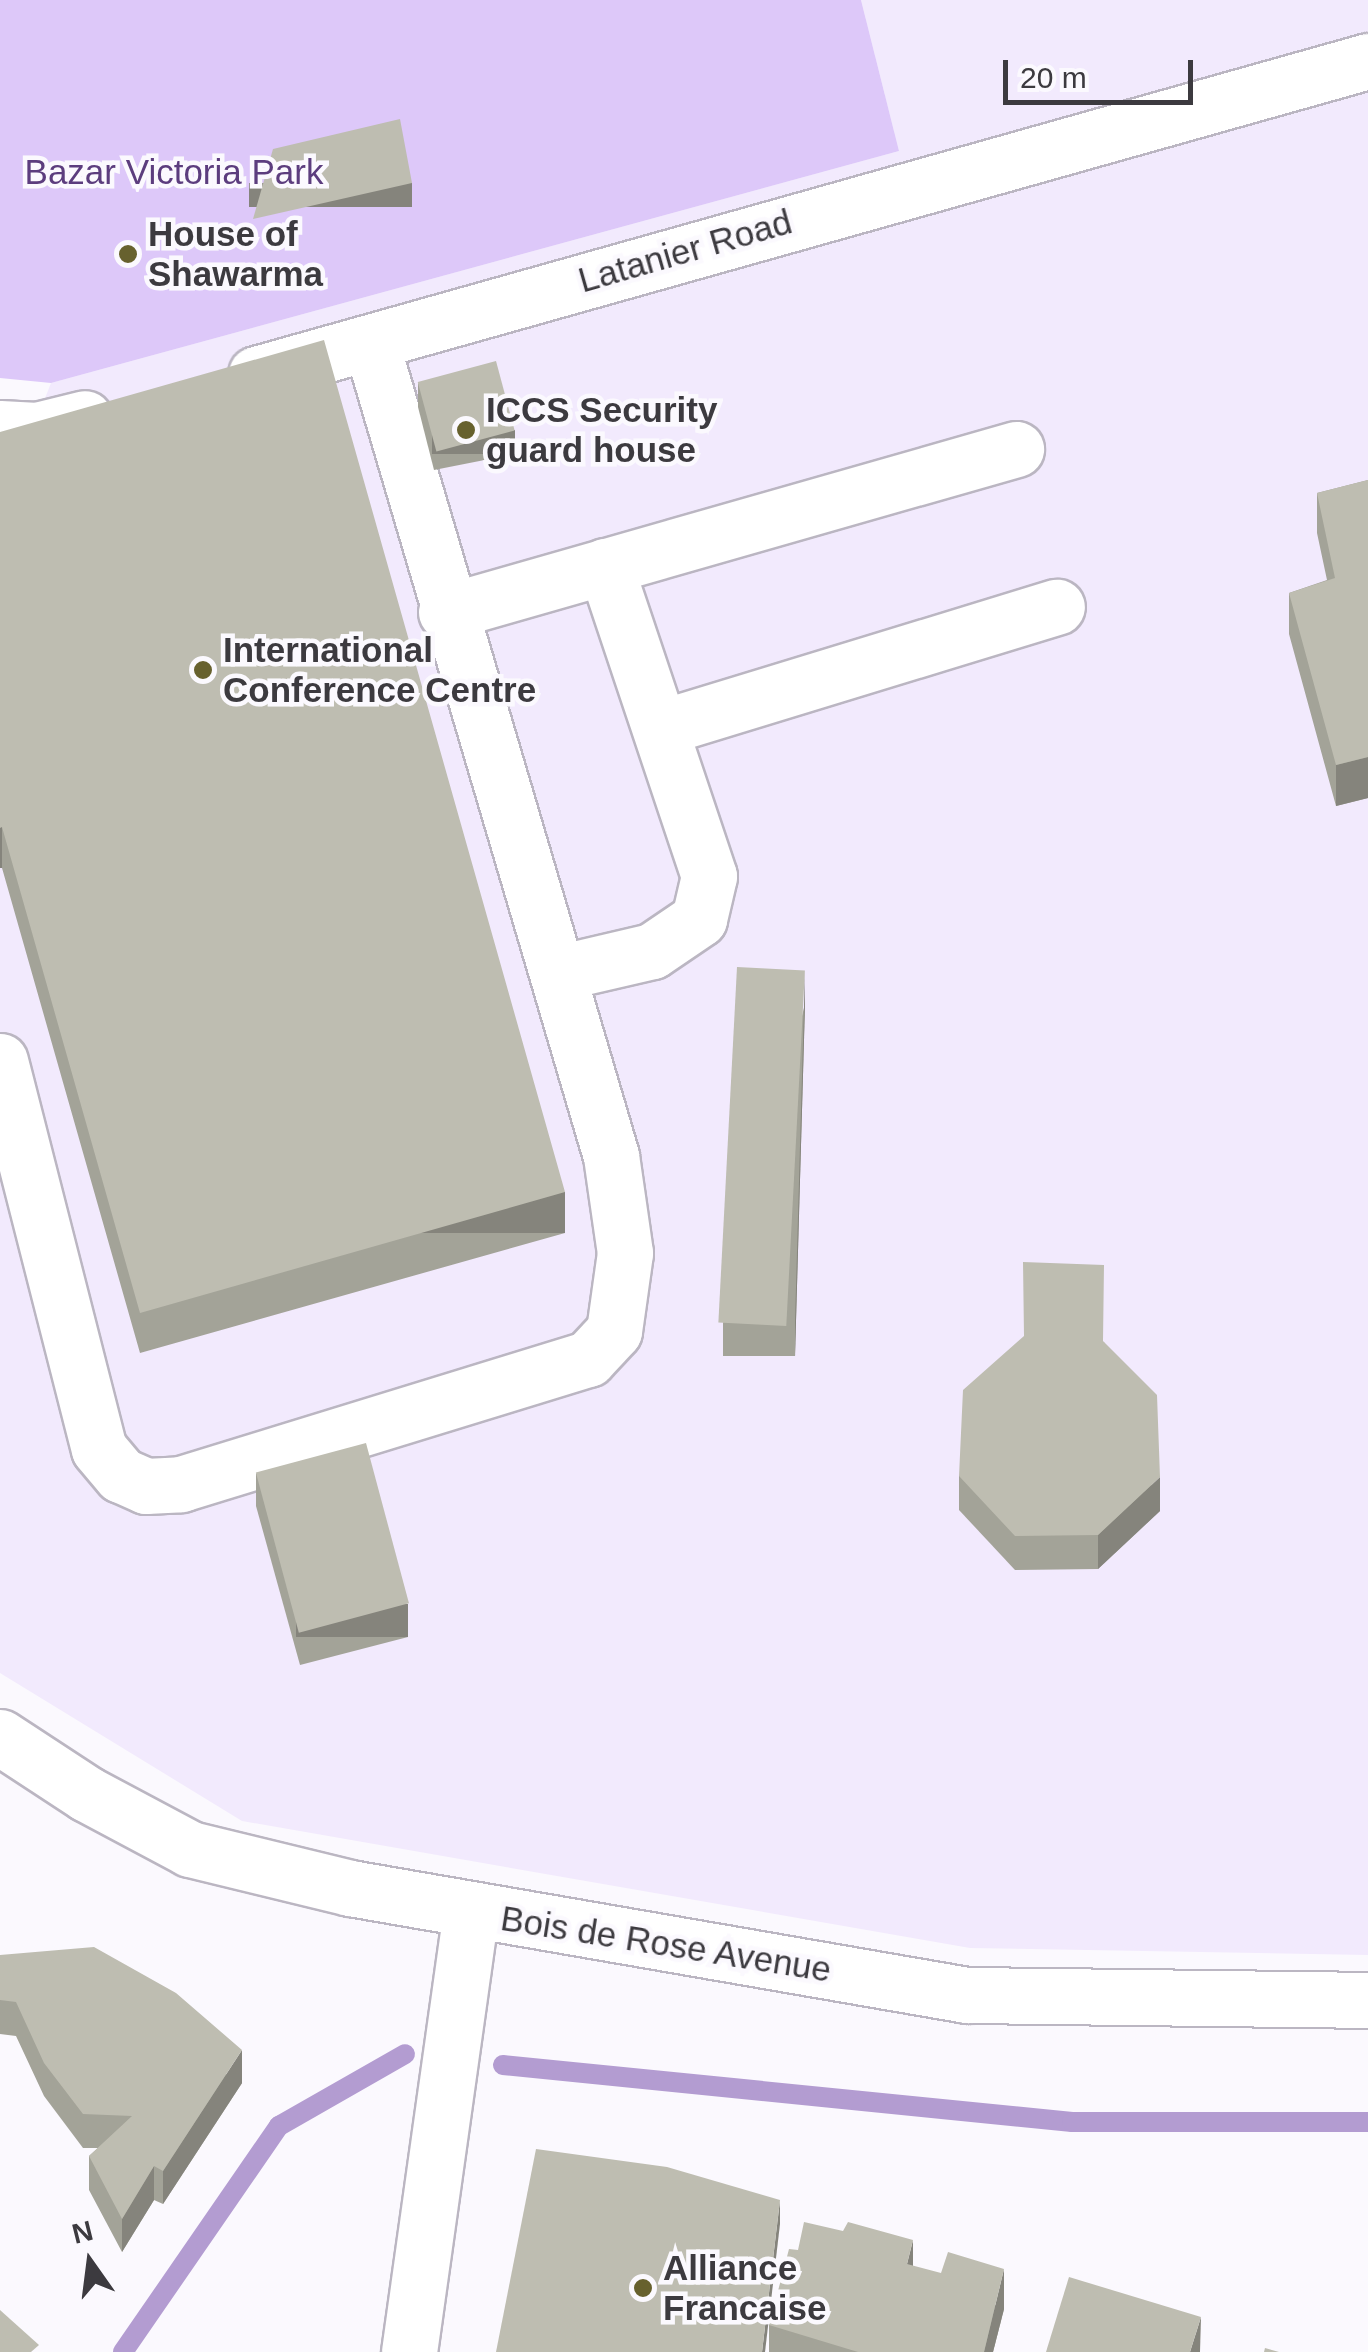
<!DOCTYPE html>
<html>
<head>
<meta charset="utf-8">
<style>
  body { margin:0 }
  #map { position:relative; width:1368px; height:2352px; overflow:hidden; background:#fbf9fe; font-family:Helvetica,sans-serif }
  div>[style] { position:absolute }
  .built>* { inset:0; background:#f2eafd }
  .green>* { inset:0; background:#ddc8f9 }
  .stream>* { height:20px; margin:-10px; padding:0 10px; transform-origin:10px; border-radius:10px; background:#b39cd1 }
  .roads { filter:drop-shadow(2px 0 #bbb6c2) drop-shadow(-2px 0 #bbb6c2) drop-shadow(0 2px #bbb6c2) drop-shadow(0 -2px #bbb6c2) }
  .minor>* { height:55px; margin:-27.5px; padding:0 27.5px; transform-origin:27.5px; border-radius:27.5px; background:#fff }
  .major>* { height:55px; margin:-27.5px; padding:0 27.5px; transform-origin:27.5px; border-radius:27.5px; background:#fff }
  .wall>* { inset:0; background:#a3a398 }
  .shaded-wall>* { inset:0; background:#85847c; transform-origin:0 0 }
  .building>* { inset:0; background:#bebdb1; transform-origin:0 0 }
  .dots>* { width:28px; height:28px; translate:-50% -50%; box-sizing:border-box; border:5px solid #fbf9fe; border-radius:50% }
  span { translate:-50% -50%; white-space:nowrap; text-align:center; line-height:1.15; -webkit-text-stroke:9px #fbf9fe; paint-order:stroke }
  .park-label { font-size:35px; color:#5c3d7e }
  .poi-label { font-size:35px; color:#3c3a3f; font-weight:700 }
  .left { translate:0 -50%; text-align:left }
  .street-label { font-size:35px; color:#3c3a3f }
  .north { position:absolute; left:40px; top:2212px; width:100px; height:100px; -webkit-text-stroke:8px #fbf9fe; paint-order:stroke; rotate:346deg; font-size:28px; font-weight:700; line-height:40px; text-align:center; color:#3c3a3f }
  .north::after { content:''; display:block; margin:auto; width:35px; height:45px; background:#3c3a3f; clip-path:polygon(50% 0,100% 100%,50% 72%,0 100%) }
  .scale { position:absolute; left:1003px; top:60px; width:190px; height:45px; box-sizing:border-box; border:5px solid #3c3a3f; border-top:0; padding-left:12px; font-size:30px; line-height:35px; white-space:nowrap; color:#3c3a3f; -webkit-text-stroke:8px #fbf9fe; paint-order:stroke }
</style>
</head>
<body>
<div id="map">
  <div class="built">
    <div style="clip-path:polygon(861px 0,1368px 0,1368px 1955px,970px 1948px,242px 1821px,0 1673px,0 486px,13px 480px,51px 383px,899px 151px)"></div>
  </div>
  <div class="green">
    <div style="clip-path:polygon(0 0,861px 0,899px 151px,51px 383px,0 378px)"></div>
  </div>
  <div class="stream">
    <div style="left:503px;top:2065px;width:572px;rotate:5.72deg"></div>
    <div style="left:1072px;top:2122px;width:296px"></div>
    <div style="left:123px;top:2352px;width:275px;rotate:-55.4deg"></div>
    <div style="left:279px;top:2126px;width:145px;rotate:-29.7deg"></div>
  </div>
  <div class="roads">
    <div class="minor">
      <div style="left:256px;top:374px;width:1155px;rotate:-15.72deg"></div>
      <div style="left:0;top:428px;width:37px;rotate:3deg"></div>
      <div style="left:37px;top:430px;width:49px;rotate:-14deg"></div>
      <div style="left:446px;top:612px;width:593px;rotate:-15.96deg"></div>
      <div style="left:660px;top:728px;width:415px;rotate:-17deg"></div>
      <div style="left:562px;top:972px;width:92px;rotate:-13.1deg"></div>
      <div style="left:652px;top:951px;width:57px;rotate:-34.2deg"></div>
      <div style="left:699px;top:919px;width:44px;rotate:-76.9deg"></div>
      <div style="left:709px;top:876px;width:327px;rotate:-108.5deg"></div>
      <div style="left:0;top:1061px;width:400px;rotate:75.7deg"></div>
      <div style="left:99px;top:1449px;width:34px;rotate:50deg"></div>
      <div style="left:121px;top:1475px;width:27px;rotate:24deg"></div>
      <div style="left:146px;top:1486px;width:35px;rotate:-3deg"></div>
      <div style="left:181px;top:1484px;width:426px;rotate:-17.1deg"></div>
      <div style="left:588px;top:1359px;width:38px;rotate:-47deg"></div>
      <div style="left:614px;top:1331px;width:79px;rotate:-82deg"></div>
      <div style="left:625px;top:1253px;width:98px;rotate:-98.2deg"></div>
      <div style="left:611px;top:1156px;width:848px;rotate:-106.45deg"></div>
      <div style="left:409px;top:2352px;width:445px;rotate:-82deg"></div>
    </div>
    <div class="major">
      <div style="left:0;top:1737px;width:104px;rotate:33.2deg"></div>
      <div style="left:87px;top:1794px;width:117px;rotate:28.1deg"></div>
      <div style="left:190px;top:1849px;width:165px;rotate:13.7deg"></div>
      <div style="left:350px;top:1888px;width:626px;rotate:9.84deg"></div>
      <div style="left:967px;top:1995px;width:401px;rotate:0.7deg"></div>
    </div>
  </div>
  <div class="wall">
    <div style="clip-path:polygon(418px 383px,515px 454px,434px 470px,418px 407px)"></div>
    <div style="clip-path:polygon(0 432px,565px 1233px,140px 1353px,2px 868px,0 868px)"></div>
    <div style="clip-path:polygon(1368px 480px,1368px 798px,1336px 806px,1289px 634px,1289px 593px,1327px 580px,1317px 533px,1317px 493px)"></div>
    <div style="clip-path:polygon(805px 1004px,795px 1356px,723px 1356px,723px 1323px)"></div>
    <div style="clip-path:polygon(1104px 1342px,1160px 1511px,1098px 1569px,1015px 1570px,959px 1510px,959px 1476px)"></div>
    <div style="clip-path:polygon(256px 1473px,408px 1637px,300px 1665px,256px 1506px)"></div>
    <div style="clip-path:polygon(0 1955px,242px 2083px,163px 2204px,154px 2200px,122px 2252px,89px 2190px,89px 2156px,98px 2148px,83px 2148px,44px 2096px,16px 2036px,0 2034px)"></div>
    <div style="clip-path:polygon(913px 2266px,1004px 2309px,993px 2352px,769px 2352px,769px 2325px)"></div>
  </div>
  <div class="shaded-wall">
    <div style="left:412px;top:183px;width:24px;height:163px;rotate:90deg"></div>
    <div style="left:515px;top:430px;width:24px;height:83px;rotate:90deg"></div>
    <div style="clip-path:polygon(1368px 757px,1368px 798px,1336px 806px,1336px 765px)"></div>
    <div style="left:2px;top:827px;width:41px;height:2px;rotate:90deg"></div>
    <div style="clip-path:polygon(805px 971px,805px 1004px,795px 1356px,795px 1322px)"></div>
    <div style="left:565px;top:1192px;width:41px;height:442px;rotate:90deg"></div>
    <div style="clip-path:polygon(1160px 1477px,1160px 1511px,1098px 1569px,1098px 1535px)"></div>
    <div style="left:408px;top:1604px;width:33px;height:112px;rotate:90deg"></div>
    <div style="clip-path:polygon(242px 2050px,242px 2083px,163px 2204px,163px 2171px)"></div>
    <div style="clip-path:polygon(154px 2166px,154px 2200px,122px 2252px,122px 2219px)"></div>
    <div style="clip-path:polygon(780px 2200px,780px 2224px,765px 2352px,762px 2352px)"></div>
    <div style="clip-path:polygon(913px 2240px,913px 2281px,907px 2264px)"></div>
    <div style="clip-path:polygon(1004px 2269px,1004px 2309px,993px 2352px,984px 2352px)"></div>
    <div style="clip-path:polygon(1201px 2317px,1200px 2352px,1190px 2352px)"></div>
  </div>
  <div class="building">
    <div style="clip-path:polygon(400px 119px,412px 183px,253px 219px,273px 149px)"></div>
    <div style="clip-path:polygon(324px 340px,565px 1192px,140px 1313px,2px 827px,0 828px,0 432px)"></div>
    <div style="left:496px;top:361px;width:72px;height:81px;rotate:75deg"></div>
    <div style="clip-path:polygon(1368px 480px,1368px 757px,1336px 765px,1289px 593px,1335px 578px,1317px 493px)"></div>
    <div style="left:737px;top:967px;width:68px;height:356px;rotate:3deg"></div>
    <div style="clip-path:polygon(1023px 1262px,1104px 1265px,1103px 1341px,1157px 1395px,1160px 1477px,1098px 1535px,1015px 1536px,959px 1476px,963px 1390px,1024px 1336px)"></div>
    <div style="left:366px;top:1443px;width:166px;height:114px;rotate:75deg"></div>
    <div style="clip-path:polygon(94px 1947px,176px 1993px,242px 2050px,163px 2171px,154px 2166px,122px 2219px,89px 2156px,132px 2116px,83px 2114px,44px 2063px,16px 2002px,0 2000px,0 1955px)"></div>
    <div style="clip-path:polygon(536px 2149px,667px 2167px,780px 2200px,762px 2352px,496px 2352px)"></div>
    <div style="clip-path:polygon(804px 2222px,843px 2231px,848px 2222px,913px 2240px,907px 2264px,941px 2273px,948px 2252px,1004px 2269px,984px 2352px,858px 2352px,769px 2325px,789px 2249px,798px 2250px)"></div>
    <div style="clip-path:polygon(1069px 2277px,1201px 2317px,1190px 2352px,1046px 2352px)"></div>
    <div style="clip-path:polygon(0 2310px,39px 2345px,31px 2352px,0 2352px)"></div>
    <div style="clip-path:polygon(1265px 2348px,1279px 2352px,1264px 2352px)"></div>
  </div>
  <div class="dots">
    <div style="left:128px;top:254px;background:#67612e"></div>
    <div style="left:466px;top:430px;background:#67612e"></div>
    <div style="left:203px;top:670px;background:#67612e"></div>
    <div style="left:643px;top:2288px;background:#67612e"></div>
  </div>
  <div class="park-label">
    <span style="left:174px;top:172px">Bazar Victoria Park</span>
  </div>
  <div class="poi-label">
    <span class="left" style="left:148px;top:254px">House of<br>Shawarma</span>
    <span class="left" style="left:486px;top:430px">ICCS Security<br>guard house</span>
    <span class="left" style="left:223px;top:670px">International<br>Conference Centre</span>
    <span class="left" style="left:663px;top:2288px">Alliance<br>Francaise</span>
  </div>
  <div class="street-label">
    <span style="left:685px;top:251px;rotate:-16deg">Latanier Road</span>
    <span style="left:666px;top:1944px;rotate:9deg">Bois de Rose Avenue</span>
  </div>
  <div class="north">N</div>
  <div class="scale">20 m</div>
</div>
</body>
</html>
